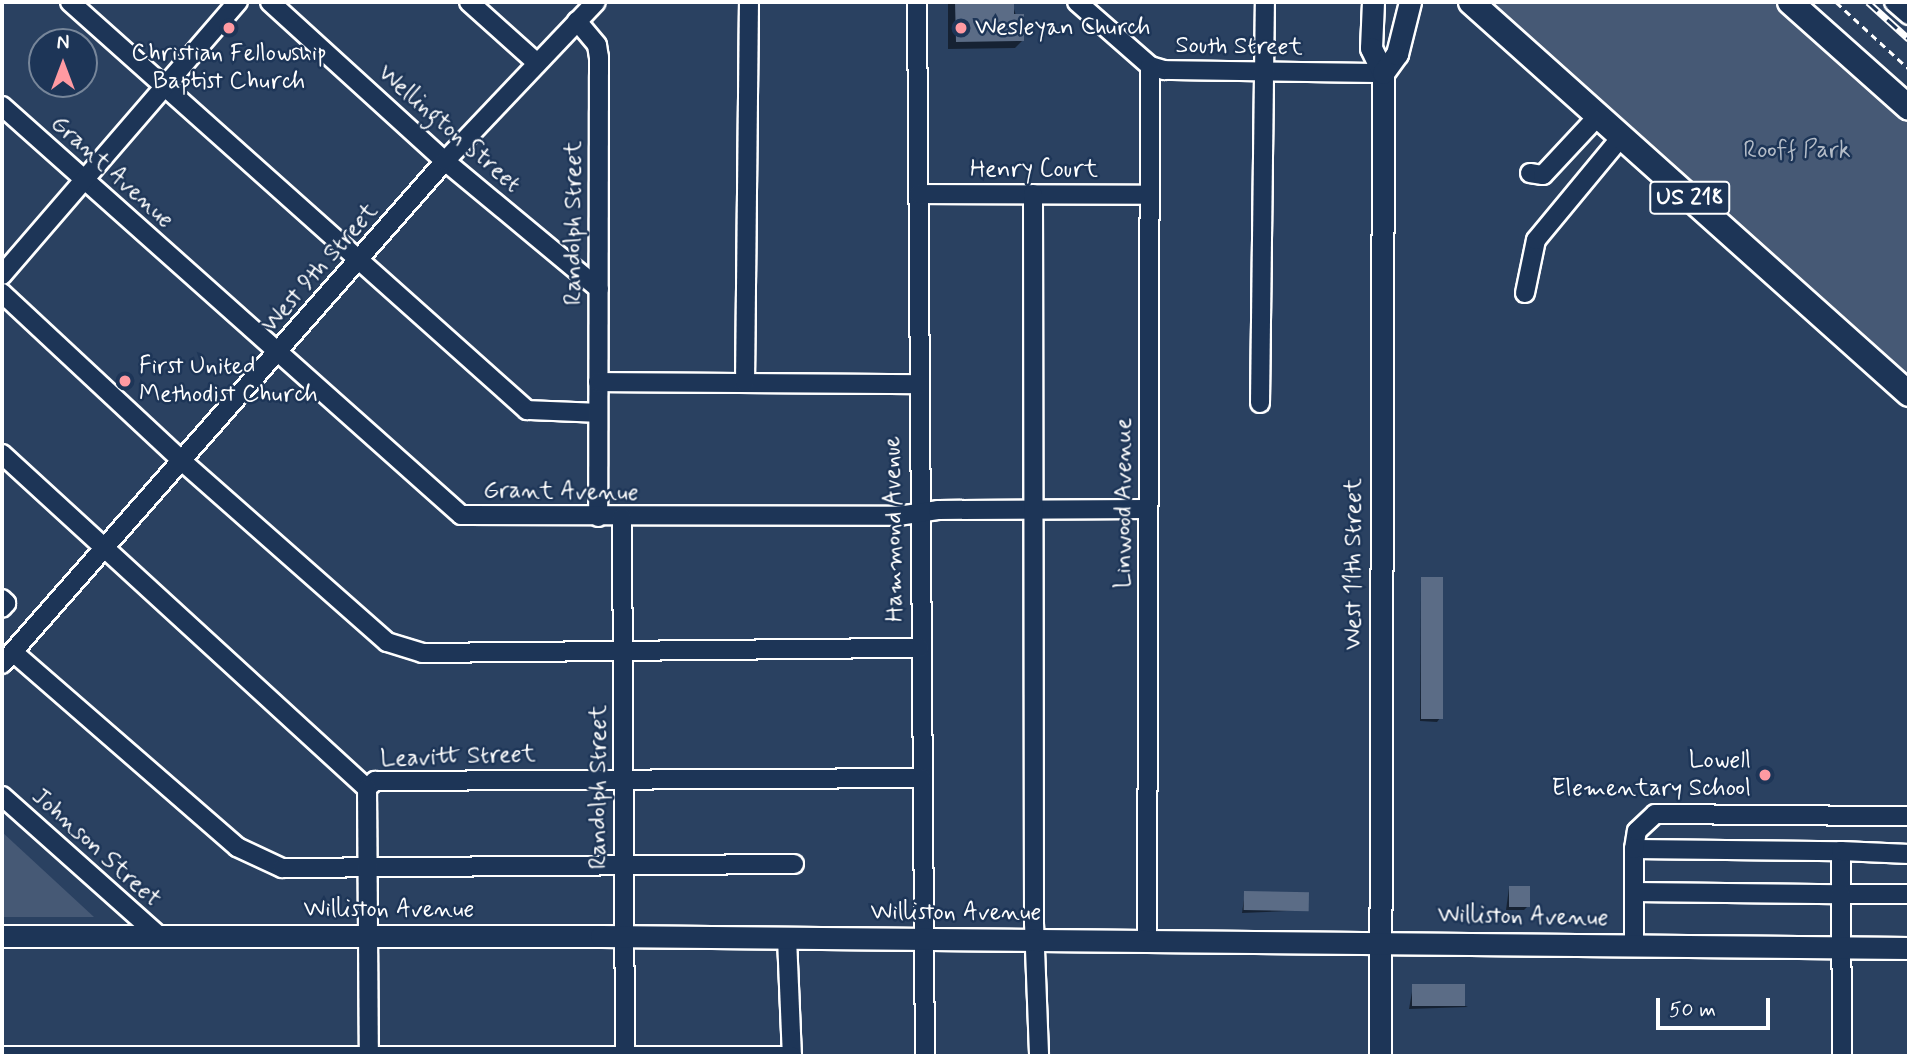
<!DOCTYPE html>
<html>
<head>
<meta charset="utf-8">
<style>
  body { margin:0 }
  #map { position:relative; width:1911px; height:1058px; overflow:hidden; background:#2a4161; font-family:Mynerve,sans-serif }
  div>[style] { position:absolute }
  .green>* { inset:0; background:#465975 }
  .shadow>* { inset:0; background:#0007 }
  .building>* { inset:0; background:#5b6c86; transform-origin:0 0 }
  .path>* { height:2.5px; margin-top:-1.25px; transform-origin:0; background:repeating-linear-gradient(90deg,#fff 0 7px,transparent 0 12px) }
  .roads { filter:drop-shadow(2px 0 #fff) drop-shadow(-2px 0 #fff) drop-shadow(0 2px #fff) drop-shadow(0 -2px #fff) }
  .minor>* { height:18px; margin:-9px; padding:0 9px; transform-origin:9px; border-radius:9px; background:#1d3557 }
  .major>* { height:21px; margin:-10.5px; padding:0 10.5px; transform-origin:10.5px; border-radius:10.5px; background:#1d3557 }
  .highway>* { height:24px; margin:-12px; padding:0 12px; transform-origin:12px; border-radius:12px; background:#1d3557 }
  .rail>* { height:7px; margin-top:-3.5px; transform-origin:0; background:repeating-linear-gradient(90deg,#1d3557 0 13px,#fff 0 26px); box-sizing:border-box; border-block:2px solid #fff }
  .dots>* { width:19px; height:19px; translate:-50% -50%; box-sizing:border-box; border:4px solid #1d3557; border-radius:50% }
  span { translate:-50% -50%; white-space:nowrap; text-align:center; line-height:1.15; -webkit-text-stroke:5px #1d3557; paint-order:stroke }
  .shield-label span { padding:2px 5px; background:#1d3557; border:2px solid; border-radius:5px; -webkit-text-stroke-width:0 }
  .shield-label { font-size:23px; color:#fff; font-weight:700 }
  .poi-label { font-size:24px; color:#fff }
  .left { translate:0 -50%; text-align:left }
  .right { translate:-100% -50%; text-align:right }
  .street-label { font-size:24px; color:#fff }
  .park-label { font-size:24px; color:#b5bdc8 }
  .frame { position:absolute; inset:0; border:4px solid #fff; pointer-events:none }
  .north { position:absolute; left:28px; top:28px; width:70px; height:70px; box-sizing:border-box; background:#1d3557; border:2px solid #77869a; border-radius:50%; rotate:0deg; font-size:19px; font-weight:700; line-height:28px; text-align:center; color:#fff }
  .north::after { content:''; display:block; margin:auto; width:24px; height:32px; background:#ff9aa2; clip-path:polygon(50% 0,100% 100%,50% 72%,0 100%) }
  .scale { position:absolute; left:1656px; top:998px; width:114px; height:32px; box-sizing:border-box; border:4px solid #fff; border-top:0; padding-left:9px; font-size:21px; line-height:24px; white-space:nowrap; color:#fff; -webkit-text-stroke:5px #1d3557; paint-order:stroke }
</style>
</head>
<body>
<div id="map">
  <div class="green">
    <div style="clip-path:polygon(1471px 2px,1790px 2px,1909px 108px,1909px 394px)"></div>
    <div style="clip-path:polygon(2px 832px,94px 917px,2px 917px)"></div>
  </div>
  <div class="shadow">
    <div style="clip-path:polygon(948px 2px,1012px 2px,1023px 40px,1015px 48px,948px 49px)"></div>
    <div style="clip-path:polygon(1421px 579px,1440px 718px,1437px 722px,1420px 721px)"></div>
    <div style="clip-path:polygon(1509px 888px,1528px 906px,1524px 910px,1506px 910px)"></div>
    <div style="clip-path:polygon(1245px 892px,1308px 910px,1242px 913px)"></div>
    <div style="clip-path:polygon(1413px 986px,1468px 1007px,1409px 1009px)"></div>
  </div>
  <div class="building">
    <div style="clip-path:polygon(955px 2px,1014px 2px,1014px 14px,1024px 14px,1024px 41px,956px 42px)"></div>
    <div style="left:1421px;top:577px;width:22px;height:142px"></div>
    <div style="left:1509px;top:886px;width:21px;height:21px"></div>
    <div style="left:1244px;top:891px;width:65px;height:19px;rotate:1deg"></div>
    <div style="left:1412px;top:984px;width:53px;height:22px"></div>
  </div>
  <div class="path">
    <div style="left:1836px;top:2px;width:99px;rotate:42.5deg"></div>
  </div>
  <div class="roads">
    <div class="minor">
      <div style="left:70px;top:2px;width:613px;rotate:41.76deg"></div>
      <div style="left:527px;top:410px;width:71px;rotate:2.4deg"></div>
      <div style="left:270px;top:2px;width:236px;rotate:42.3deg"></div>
      <div style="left:445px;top:161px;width:200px;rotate:39.7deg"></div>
      <div style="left:469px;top:2px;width:91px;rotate:41.9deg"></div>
      <div style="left:917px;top:2px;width:1054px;rotate:89.57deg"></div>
      <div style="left:1077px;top:2px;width:97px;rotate:41.2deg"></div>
      <div style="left:1150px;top:66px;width:15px;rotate:16deg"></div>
      <div style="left:1164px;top:70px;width:219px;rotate:0.8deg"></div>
      <div style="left:1894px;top:2px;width:20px;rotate:41deg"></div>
      <div style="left:577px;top:21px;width:31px;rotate:50deg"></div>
      <div style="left:597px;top:45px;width:12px;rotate:81deg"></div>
      <div style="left:599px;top:57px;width:460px;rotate:90.1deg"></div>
      <div style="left:2px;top:106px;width:615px;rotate:41.7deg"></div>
      <div style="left:461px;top:515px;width:437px;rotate:0.1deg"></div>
      <div style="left:898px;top:516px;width:40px;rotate:-8.5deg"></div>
      <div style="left:938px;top:510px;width:210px;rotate:-0.3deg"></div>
      <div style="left:1530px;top:173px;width:13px;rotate:9deg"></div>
      <div style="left:1543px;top:175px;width:81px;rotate:-47deg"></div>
      <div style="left:918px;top:194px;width:231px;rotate:0.2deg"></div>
      <div style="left:1033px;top:194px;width:729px;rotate:89.92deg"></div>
      <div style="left:1034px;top:923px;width:133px;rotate:87.8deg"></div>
      <div style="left:2px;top:275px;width:361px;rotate:-49.2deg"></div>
      <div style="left:2px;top:293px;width:248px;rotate:43deg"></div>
      <div style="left:183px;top:462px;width:272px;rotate:41.4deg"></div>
      <div style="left:387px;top:642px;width:37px;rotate:17deg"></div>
      <div style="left:422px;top:653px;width:498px;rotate:-0.6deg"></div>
      <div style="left:1525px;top:293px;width:54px;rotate:-78.3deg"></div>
      <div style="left:1536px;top:240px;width:135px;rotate:-50.4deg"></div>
      <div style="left:598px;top:382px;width:320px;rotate:0.4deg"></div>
      <div style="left:745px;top:383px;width:381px;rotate:-89.4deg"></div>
      <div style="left:1260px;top:403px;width:401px;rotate:-89.3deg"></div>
      <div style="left:2px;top:454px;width:495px;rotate:42.5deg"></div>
      <div style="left:622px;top:517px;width:539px;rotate:89.68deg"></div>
      <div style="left:2px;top:599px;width:6px;rotate:45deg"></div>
      <div style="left:6px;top:603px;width:6px;rotate:129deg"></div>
      <div style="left:13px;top:652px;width:297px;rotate:41deg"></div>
      <div style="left:237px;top:847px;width:50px;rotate:25deg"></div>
      <div style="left:282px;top:868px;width:512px;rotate:-0.45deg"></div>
      <div style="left:2px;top:664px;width:670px;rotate:-48.63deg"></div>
      <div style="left:445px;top:161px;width:219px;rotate:-46.5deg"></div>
      <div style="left:367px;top:788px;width:11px;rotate:-41deg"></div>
      <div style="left:375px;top:781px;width:547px;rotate:-0.31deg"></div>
      <div style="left:367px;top:788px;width:268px;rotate:89.6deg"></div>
      <div style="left:2px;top:796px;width:209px;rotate:41.7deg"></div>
      <div style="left:1634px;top:849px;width:207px;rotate:0.6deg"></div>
      <div style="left:1841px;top:851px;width:43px;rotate:90deg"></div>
      <div style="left:1841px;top:894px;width:68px"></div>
      <div style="left:1841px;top:851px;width:68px;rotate:2.5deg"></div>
      <div style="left:1634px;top:892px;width:207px;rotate:0.6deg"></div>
      <div style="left:1841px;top:894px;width:162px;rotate:89.6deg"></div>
      <div style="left:787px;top:938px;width:118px;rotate:87.6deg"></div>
      <div style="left:1147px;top:940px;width:874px;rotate:-89.8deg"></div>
      <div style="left:1634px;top:945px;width:96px;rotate:-90deg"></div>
      <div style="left:1634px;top:849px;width:18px;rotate:-81deg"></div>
      <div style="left:1637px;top:831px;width:25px;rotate:-43deg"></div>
      <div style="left:1655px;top:814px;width:254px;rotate:0.5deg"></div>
      <div style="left:2px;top:1056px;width:790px"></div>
    </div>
    <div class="major">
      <div style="left:1373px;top:2px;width:46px;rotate:92.5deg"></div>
      <div style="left:1371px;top:48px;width:28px;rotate:64deg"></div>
      <div style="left:1383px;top:73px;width:983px;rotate:90.17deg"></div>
      <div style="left:1383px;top:73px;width:24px;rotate:-54deg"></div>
      <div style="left:1397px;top:54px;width:54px;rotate:-76deg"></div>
      <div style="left:2px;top:936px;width:599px"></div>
      <div style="left:601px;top:936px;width:1308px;rotate:0.53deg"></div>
    </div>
    <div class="highway">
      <div style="left:1471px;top:2px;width:588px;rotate:41.83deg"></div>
      <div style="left:1790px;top:2px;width:159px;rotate:41.7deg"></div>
    </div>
  </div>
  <div class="rail">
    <div style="left:1868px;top:2px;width:55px;rotate:42.1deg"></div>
  </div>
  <div class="dots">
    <div style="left:229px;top:28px;background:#ff9aa2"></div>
    <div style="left:961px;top:28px;background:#ff9aa2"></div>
    <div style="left:125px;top:381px;background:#ff9aa2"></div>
    <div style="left:1765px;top:775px;background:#ff9aa2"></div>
  </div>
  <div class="shield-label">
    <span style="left:1690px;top:198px">US 218</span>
  </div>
  <div class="poi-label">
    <span class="left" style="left:975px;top:28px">Wesleyan Church</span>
    <span style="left:229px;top:68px">Christian Fellowship<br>Baptist Church</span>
    <span class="left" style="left:139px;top:381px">First United<br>Methodist Church</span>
    <span class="right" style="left:1751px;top:775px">Lowell<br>Elementary School</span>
  </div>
  <div class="street-label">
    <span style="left:1239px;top:47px;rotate:1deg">South Street</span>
    <span style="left:449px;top:129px;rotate:41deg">Wellington Street</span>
    <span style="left:1034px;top:170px">Henry Court</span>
    <span style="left:112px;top:172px;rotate:42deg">Grant Avenue</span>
    <span style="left:574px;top:223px;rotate:-90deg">Randolph Street</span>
    <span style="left:320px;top:268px;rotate:-49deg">West 9th Street</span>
    <span style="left:561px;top:492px;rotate:1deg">Grant Avenue</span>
    <span style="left:1124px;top:503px;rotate:-90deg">Linwood Avenue</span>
    <span style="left:894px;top:529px;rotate:-91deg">Hammond Avenue</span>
    <span style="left:1354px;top:564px;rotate:-90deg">West 11th Street</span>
    <span style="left:458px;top:757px;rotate:-2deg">Leavitt Street</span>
    <span style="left:599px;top:787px;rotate:-90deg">Randolph Street</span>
    <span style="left:96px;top:848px;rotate:42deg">Johnson Street</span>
    <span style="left:389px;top:910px">Williston Avenue</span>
    <span style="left:956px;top:913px">Williston Avenue</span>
    <span style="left:1523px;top:917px;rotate:1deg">Williston Avenue</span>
  </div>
  <div class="park-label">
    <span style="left:1797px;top:151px">Rooff Park</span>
  </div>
  <div class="frame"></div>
  <div class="north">N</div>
  <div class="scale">50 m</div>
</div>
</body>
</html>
